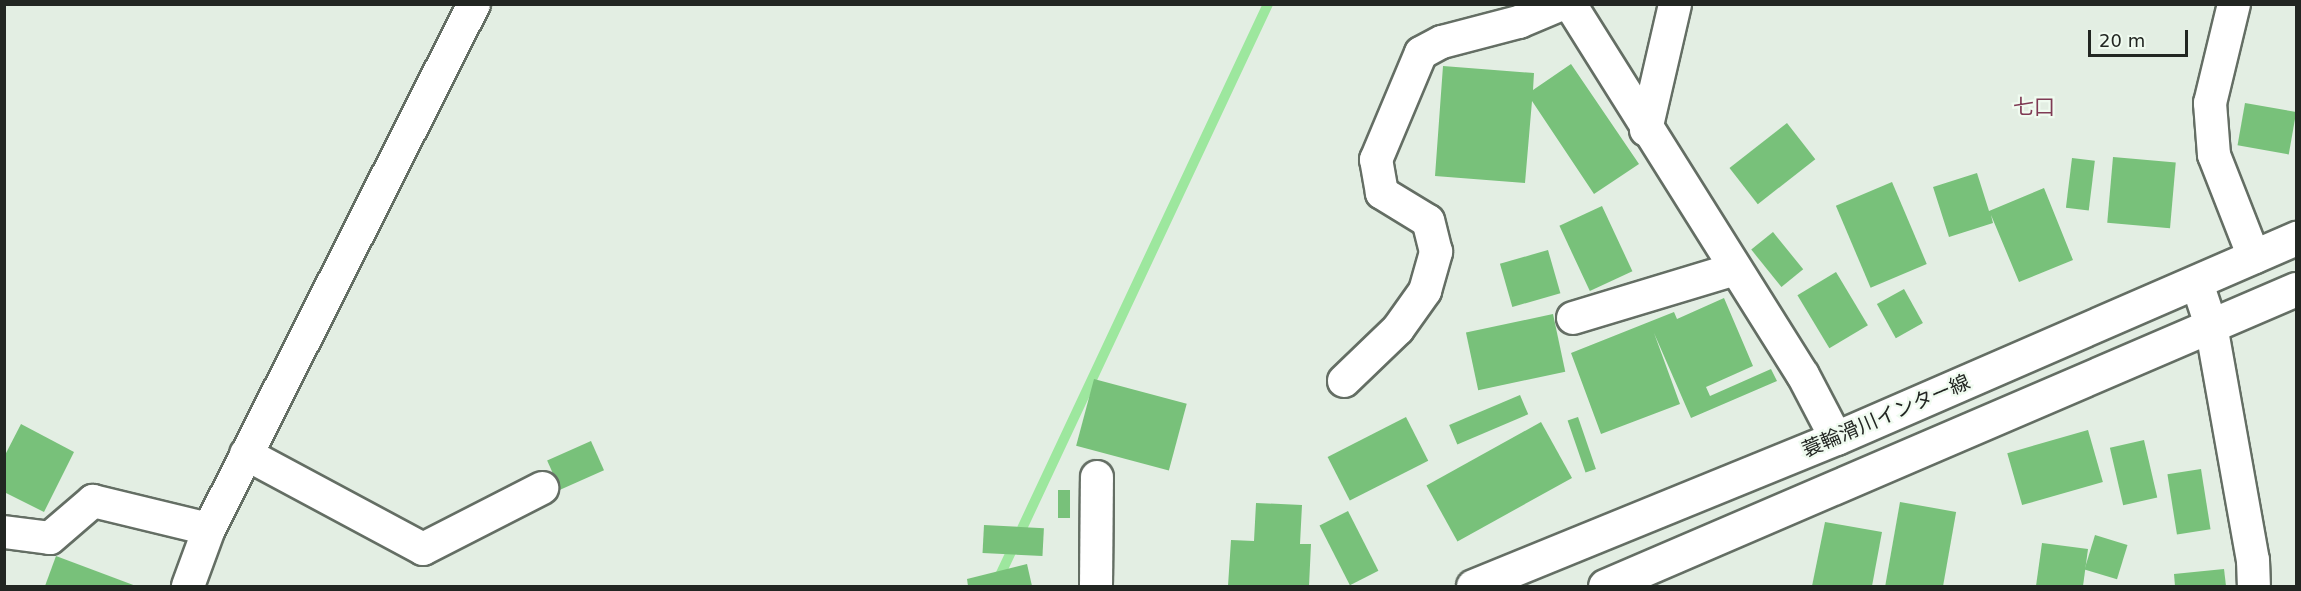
<!DOCTYPE html>
<html>
<head>
<meta charset="utf-8">
<style>
  body { margin:0 }
  #map { position:relative; width:2301px; height:591px; overflow:hidden; background:#e3eee3; font-family:"DejaVu Sans","Noto Sans JP",sans-serif }
  div>[style] { position:absolute }
  .stream>* { height:10px; margin:-5px; padding:0 5px; transform-origin:5px; border-radius:5px; background:#9de79e }
  .building>* { inset:0; background:#78c17a; transform-origin:0 0 }
  .roads { filter:drop-shadow(2px 0 #646e64) drop-shadow(-2px 0 #646e64) drop-shadow(0 2px #646e64) drop-shadow(0 -2px #646e64) }
  .minor>* { height:32px; margin:-16px; padding:0 16px; transform-origin:16px; border-radius:16px; background:#fff }
  .primary>* { height:33px; margin:-16.5px; padding:0 16.5px; transform-origin:16.5px; border-radius:16.5px; background:#fff }
  span { translate:-50% -50%; white-space:nowrap; text-align:center; line-height:1.15; -webkit-text-stroke:4.5px #f0fbf0; paint-order:stroke }
  .street-label { font-size:20px; color:#222622 }
  .neighbourhood-label { font-size:21px; color:#7f3a54 }
  .frame { position:absolute; inset:0; border:6px solid #222622; pointer-events:none }
  .scale { position:absolute; left:2088px; top:30px; width:100px; height:27px; box-sizing:border-box; border:3px solid #222622; border-top:0; padding-left:8px; font-size:18px; line-height:21px; white-space:nowrap; color:#222622; -webkit-text-stroke:4px #f0fbf0; paint-order:stroke }
</style>
</head>
<body>
<div id="map">
  <div class="stream">
    <div style="left:995px;top:586px;width:643px;rotate:-64.87deg"></div>
  </div>
  <div class="building">
    <div style="clip-path:polygon(1571px 64px,1639px 164px,1594px 194px,1532px 101px,1525px 183px,1435px 176px,1443px 66px,1534px 73px,1533px 90px)"></div>
    <div style="left:2245px;top:103px;width:52px;height:43px;rotate:10deg"></div>
    <div style="left:1787px;top:123px;width:46px;height:73px;rotate:52deg"></div>
    <div style="left:2113px;top:157px;width:63px;height:66px;rotate:5deg"></div>
    <div style="left:2072px;top:158px;width:23px;height:50px;rotate:7deg"></div>
    <div style="clip-path:polygon(1977px 173px,1989px 211px,2044px 188px,2073px 260px,2019px 282px,1991px 215px,1993px 223px,1949px 237px,1933px 187px)"></div>
    <div style="left:1892px;top:182px;width:89px;height:61px;rotate:67deg"></div>
    <div style="left:1602px;top:206px;width:72px;height:47px;rotate:65deg"></div>
    <div style="left:1773px;top:232px;width:48px;height:28px;rotate:51deg"></div>
    <div style="left:1548px;top:250px;width:45px;height:50px;rotate:74deg"></div>
    <div style="left:1836px;top:272px;width:62px;height:45px;rotate:59deg"></div>
    <div style="left:1904px;top:289px;width:39px;height:31px;rotate:61deg"></div>
    <div style="clip-path:polygon(1724px 298px,1753px 366px,1706px 387px,1710px 396px,1771px 369px,1777px 381px,1691px 418px,1654px 333px,1680px 404px,1601px 434px,1571px 353px,1674px 312px,1677px 319px)"></div>
    <div style="left:1553px;top:314px;width:59px;height:89px;rotate:78deg"></div>
    <div style="left:1094px;top:379px;width:96px;height:69px;rotate:15deg"></div>
    <div style="left:1520px;top:395px;width:21px;height:77px;rotate:67deg"></div>
    <div style="left:1406px;top:417px;width:49px;height:88px;rotate:63deg"></div>
    <div style="left:1578px;top:417px;width:55px;height:11px;rotate:71deg"></div>
    <div style="left:1541px;top:422px;width:64px;height:131px;rotate:61deg"></div>
    <div style="clip-path:polygon(21px 424px,74px 452px,44px 512px,4px 492px,4px 457px)"></div>
    <div style="left:2088px;top:430px;width:54px;height:84px;rotate:74deg"></div>
    <div style="left:2144px;top:440px;width:59px;height:35px;rotate:77deg"></div>
    <div style="left:591px;top:441px;width:32px;height:48px;rotate:66deg"></div>
    <div style="left:2201px;top:469px;width:61px;height:34px;rotate:81deg"></div>
    <div style="left:1058px;top:490px;width:12px;height:28px"></div>
    <div style="left:1900px;top:502px;width:57px;height:85px;rotate:10deg"></div>
    <div style="clip-path:polygon(1256px 503px,1302px 505px,1300px 544px,1311px 544px,1309px 586px,1228px 586px,1231px 540px,1254px 541px)"></div>
    <div style="left:1348px;top:511px;width:67px;height:32px;rotate:63deg"></div>
    <div style="clip-path:polygon(1825px 522px,1882px 532px,1872px 586px,1812px 586px)"></div>
    <div style="left:984px;top:525px;width:60px;height:28px;rotate:3deg"></div>
    <div style="left:2095px;top:535px;width:34px;height:36px;rotate:17deg"></div>
    <div style="clip-path:polygon(2042px 543px,2088px 549px,2083px 586px,2036px 586px)"></div>
    <div style="clip-path:polygon(56px 556px,136px 586px,45px 586px)"></div>
    <div style="clip-path:polygon(1027px 564px,1032px 586px,968px 586px,967px 579px)"></div>
    <div style="clip-path:polygon(2224px 569px,2226px 586px,2175px 586px,2174px 574px)"></div>
  </div>
  <div class="roads">
    <div class="minor">
      <div style="left:1570px;top:4px;width:438px;rotate:57.9deg"></div>
      <div style="left:1803px;top:375px;width:71px;rotate:62.4deg"></div>
      <div style="left:2234px;top:4px;width:102px;rotate:103.6deg"></div>
      <div style="left:2210px;top:103px;width:52px;rotate:85.6deg"></div>
      <div style="left:2214px;top:155px;width:110px;rotate:68.6deg"></div>
      <div style="left:1646px;top:130px;width:129px;rotate:-77deg"></div>
      <div style="left:2197px;top:283px;width:44px;rotate:71.6deg"></div>
      <div style="left:2211px;top:325px;width:239px;rotate:79.9deg"></div>
      <div style="left:2253px;top:560px;width:26px;rotate:88deg"></div>
      <div style="left:1573px;top:318px;width:169px;rotate:-16.8deg"></div>
      <div style="left:1344px;top:381px;width:75px;rotate:-43.9deg"></div>
      <div style="left:1398px;top:329px;width:47px;rotate:-54.6deg"></div>
      <div style="left:1425px;top:291px;width:41px;rotate:-74.2deg"></div>
      <div style="left:1436px;top:252px;width:32px;rotate:-104deg"></div>
      <div style="left:1428px;top:221px;width:54px;rotate:-148.7deg"></div>
      <div style="left:1382px;top:193px;width:34px;rotate:-100deg"></div>
      <div style="left:1376px;top:160px;width:116px;rotate:-67.2deg"></div>
      <div style="left:1421px;top:53px;width:24px;rotate:-28deg"></div>
      <div style="left:1442px;top:42px;width:80px;rotate:-14.6deg"></div>
      <div style="left:1519px;top:22px;width:47px;rotate:-22.7deg"></div>
      <div style="left:246px;top:454px;width:201px;rotate:28.2deg"></div>
      <div style="left:423px;top:549px;width:134px;rotate:-27.1deg"></div>
      <div style="left:4px;top:532px;width:46px;rotate:7.4deg"></div>
      <div style="left:50px;top:538px;width:57px;rotate:-40.7deg"></div>
      <div style="left:93px;top:501px;width:119px;rotate:13.6deg"></div>
      <div style="left:188px;top:586px;width:61px;rotate:-69.8deg"></div>
      <div style="left:209px;top:529px;width:588px;rotate:-63.22deg"></div>
      <div style="left:1096px;top:586px;width:109px;rotate:-89.5deg"></div>
    </div>
    <div class="primary">
      <div style="left:1473px;top:586px;width:392px;rotate:-22.2deg"></div>
      <div style="left:1836px;top:438px;width:502px;rotate:-23.5deg"></div>
      <div style="left:1605px;top:586px;width:752px;rotate:-23.26deg"></div>
    </div>
  </div>
  <div class="street-label">
    <span style="left:1886px;top:416px;rotate:-23deg">蓑輪滑川インター線</span>
  </div>
  <div class="neighbourhood-label">
    <span style="left:2034px;top:107px">七口</span>
  </div>
  <div class="frame"></div>
  <div class="scale">20 m</div>
</div>
</body>
</html>
